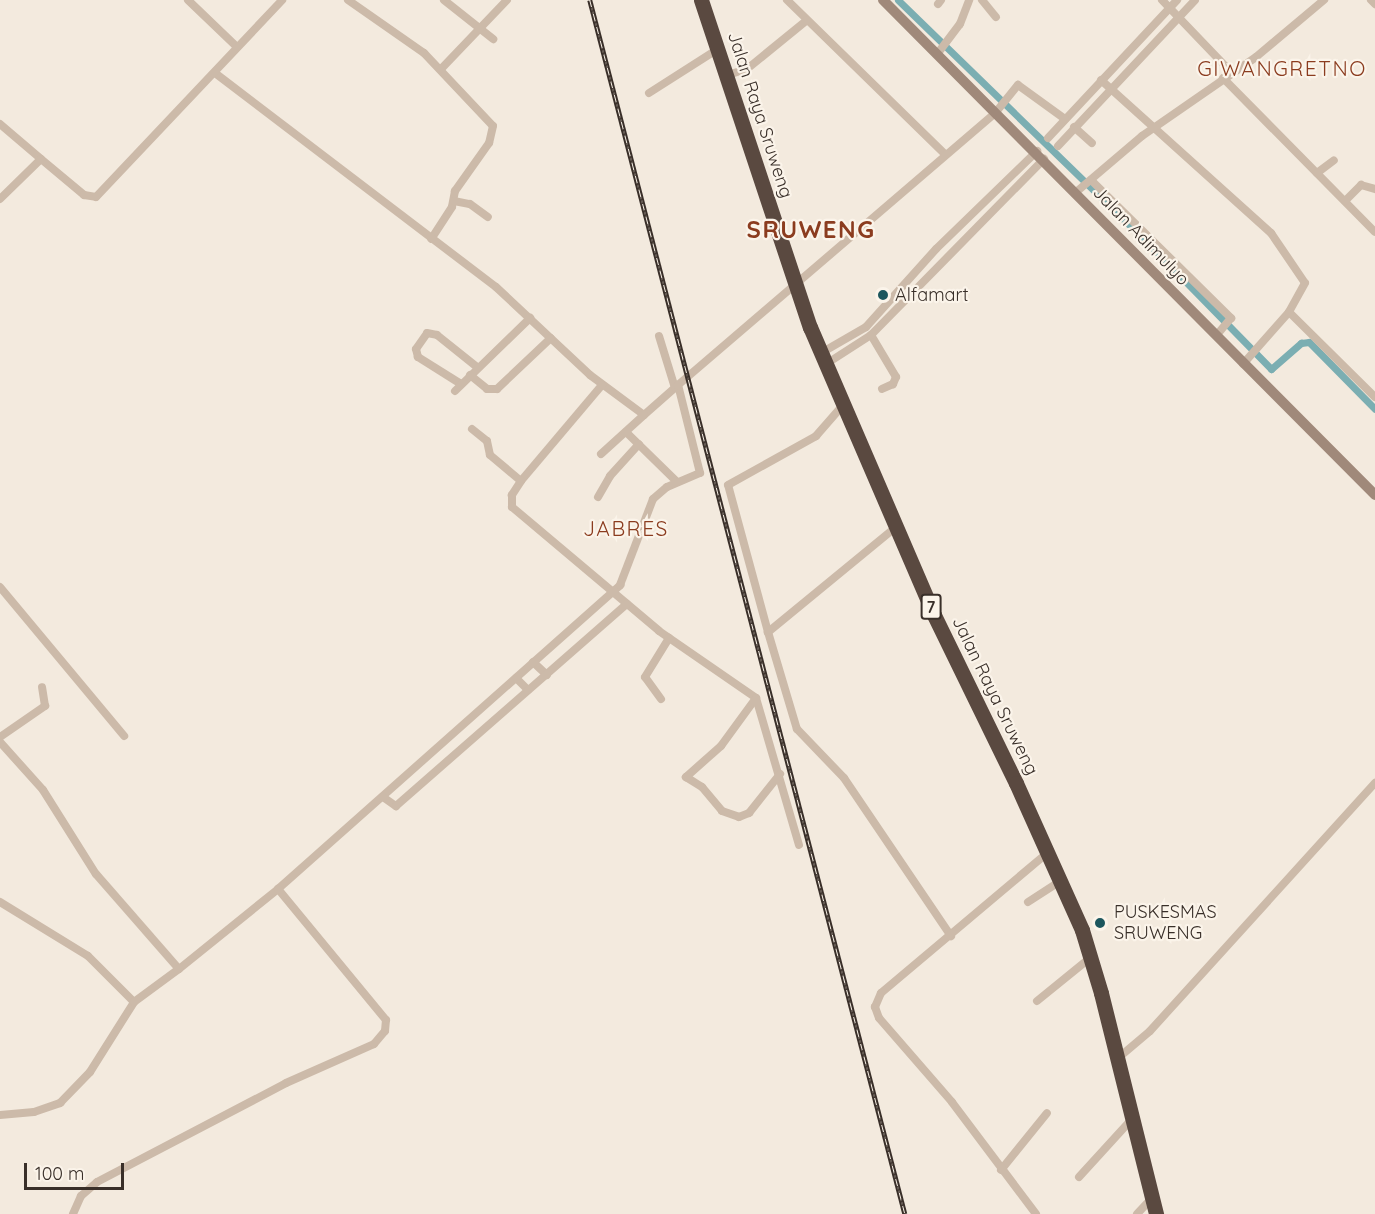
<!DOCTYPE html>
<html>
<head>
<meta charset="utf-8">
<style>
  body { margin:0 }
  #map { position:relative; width:1375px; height:1214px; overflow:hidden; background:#f3eade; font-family:Quicksand,sans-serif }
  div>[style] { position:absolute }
  .canal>* { height:7px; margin:-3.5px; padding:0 3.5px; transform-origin:3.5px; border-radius:3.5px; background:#7baeb2 }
  .street>* { height:8px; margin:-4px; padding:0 4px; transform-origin:4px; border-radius:4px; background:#ccbaa9 }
  .secondary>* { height:10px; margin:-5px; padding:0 5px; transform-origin:5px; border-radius:5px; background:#a0897a }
  .highway>* { height:15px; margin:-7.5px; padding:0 7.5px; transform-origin:7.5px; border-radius:7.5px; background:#5a4940 }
  .rail>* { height:4.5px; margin-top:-2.25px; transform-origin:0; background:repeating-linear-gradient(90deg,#fbf4ea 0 7px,#392f29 0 14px); box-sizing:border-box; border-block:2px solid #392f29 }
  .dots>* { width:16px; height:16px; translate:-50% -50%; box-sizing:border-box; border:3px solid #fbf4ea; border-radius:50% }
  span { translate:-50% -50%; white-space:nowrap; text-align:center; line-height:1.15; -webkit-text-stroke:4.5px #fbf4ea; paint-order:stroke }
  .shield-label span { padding:2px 4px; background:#fbf4ea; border:2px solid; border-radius:4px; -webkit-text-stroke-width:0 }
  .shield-label { font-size:16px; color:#392f29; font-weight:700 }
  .street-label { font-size:18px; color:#392f29 }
  .poi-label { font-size:18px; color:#392f29 }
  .left { translate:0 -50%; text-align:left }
  .quarter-label { font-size:21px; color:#8b3c1f; letter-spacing:1.5px }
  .district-label { font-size:24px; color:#8b3c1f; font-weight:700; letter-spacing:1.5px }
  .scale { position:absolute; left:24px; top:1163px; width:100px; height:27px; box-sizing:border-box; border:3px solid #392f29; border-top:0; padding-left:8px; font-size:18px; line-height:21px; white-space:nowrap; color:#392f29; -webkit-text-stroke:4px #fbf4ea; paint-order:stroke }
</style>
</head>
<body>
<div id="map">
  <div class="canal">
    <div style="left:898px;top:0;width:336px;rotate:44.2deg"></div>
    <div style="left:1139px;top:234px;width:189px;rotate:45.6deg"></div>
    <div style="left:1271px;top:369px;width:40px;rotate:-41deg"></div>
    <div style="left:1301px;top:343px;width:8px;rotate:-7deg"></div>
    <div style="left:1309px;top:342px;width:94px;rotate:45.4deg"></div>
  </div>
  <div class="street">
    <div style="left:188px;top:0;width:68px;rotate:43.8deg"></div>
    <div style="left:348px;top:0;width:93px;rotate:34.9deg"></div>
    <div style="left:424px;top:53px;width:100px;rotate:46.6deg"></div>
    <div style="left:493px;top:126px;width:17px;rotate:103deg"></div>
    <div style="left:489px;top:143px;width:59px;rotate:125.3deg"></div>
    <div style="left:455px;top:191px;width:16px;rotate:101deg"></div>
    <div style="left:452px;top:207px;width:38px;rotate:123deg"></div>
    <div style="left:444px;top:0;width:63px;rotate:38.5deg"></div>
    <div style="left:787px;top:0;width:221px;rotate:44.3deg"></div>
    <div style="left:982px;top:0;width:22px;rotate:51deg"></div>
    <div style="left:1162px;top:0;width:101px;rotate:46.2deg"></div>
    <div style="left:1371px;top:0;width:6px;rotate:45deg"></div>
    <div style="left:938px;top:4px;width:5px;rotate:-53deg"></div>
    <div style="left:938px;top:53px;width:36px;rotate:-53deg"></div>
    <div style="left:960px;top:24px;width:26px;rotate:-69deg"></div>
    <div style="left:442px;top:68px;width:94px;rotate:-46.3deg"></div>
    <div style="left:215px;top:73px;width:353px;rotate:37.3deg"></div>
    <div style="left:496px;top:287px;width:129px;rotate:43.1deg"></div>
    <div style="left:590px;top:375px;width:67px;rotate:36.5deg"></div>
    <div style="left:644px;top:415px;width:45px;rotate:-41.4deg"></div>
    <div style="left:728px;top:75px;width:20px;rotate:-18deg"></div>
    <div style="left:747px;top:69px;width:77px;rotate:-39.2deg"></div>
    <div style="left:1223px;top:78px;width:216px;rotate:45.4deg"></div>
    <div style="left:1101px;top:80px;width:229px;rotate:42deg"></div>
    <div style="left:1271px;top:233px;width:60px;rotate:55.8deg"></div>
    <div style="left:1305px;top:283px;width:33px;rotate:119deg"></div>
    <div style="left:649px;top:93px;width:82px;rotate:-32.5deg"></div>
    <div style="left:0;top:124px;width:54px;rotate:40.5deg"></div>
    <div style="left:1074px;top:127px;width:24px;rotate:42deg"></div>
    <div style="left:1048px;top:138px;width:189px;rotate:-46.9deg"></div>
    <div style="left:1058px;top:146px;width:200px;rotate:-46.8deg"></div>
    <div style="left:1317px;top:173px;width:21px;rotate:-37deg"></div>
    <div style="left:1091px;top:180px;width:197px;rotate:44.6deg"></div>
    <div style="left:1231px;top:318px;width:23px;rotate:130deg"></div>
    <div style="left:1075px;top:193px;width:88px;rotate:-40.4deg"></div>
    <div style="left:1142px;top:136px;width:139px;rotate:-34.7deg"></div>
    <div style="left:1256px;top:57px;width:89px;rotate:-40deg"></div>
    <div style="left:0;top:199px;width:57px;rotate:-44.3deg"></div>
    <div style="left:41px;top:159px;width:56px;rotate:39.9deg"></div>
    <div style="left:84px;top:195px;width:12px;rotate:9deg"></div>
    <div style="left:96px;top:197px;width:271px;rotate:-46.6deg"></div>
    <div style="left:454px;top:201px;width:16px;rotate:11deg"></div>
    <div style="left:470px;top:204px;width:22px;rotate:36deg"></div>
    <div style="left:1345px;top:201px;width:23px;rotate:-45deg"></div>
    <div style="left:1361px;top:185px;width:15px;rotate:16deg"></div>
    <div style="left:871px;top:335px;width:49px;rotate:59.2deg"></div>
    <div style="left:896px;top:377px;width:8px;rotate:113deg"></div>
    <div style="left:893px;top:384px;width:12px;rotate:156deg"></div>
    <div style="left:659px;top:336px;width:54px;rotate:72.9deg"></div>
    <div style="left:821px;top:353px;width:52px;rotate:-30deg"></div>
    <div style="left:866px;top:327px;width:105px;rotate:-48.1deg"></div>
    <div style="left:936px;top:249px;width:141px;rotate:-44.1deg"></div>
    <div style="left:826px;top:364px;width:54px;rotate:-32.8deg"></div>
    <div style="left:871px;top:335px;width:247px;rotate:-45.5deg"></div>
    <div style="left:1243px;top:364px;width:69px;rotate:-48.5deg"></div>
    <div style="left:1289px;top:312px;width:121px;rotate:44.7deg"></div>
    <div style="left:470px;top:375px;width:22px;rotate:39deg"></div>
    <div style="left:487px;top:389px;width:10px"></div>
    <div style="left:497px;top:389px;width:74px;rotate:-43.4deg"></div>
    <div style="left:461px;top:384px;width:51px;rotate:-147.9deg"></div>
    <div style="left:418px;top:357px;width:8px;rotate:-104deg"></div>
    <div style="left:416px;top:349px;width:19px;rotate:-55deg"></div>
    <div style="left:427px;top:333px;width:10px;rotate:11deg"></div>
    <div style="left:437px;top:335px;width:51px;rotate:38.7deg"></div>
    <div style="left:602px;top:385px;width:126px;rotate:130.2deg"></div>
    <div style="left:521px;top:481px;width:17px;rotate:123deg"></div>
    <div style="left:512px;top:495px;width:12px;rotate:90deg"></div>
    <div style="left:512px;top:507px;width:192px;rotate:40.1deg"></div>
    <div style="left:659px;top:631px;width:118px;rotate:34.6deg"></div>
    <div style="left:756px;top:698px;width:153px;rotate:73.7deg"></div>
    <div style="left:455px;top:391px;width:105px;rotate:-44.2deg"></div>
    <div style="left:472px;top:429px;width:19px;rotate:39deg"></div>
    <div style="left:487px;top:441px;width:14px;rotate:78deg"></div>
    <div style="left:490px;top:455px;width:40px;rotate:40deg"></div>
    <div style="left:626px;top:432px;width:71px;rotate:44.4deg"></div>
    <div style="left:601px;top:454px;width:58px;rotate:-42.2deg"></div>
    <div style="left:598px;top:497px;width:24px;rotate:-60deg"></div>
    <div style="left:610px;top:476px;width:43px;rotate:-47.8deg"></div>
    <div style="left:896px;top:527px;width:166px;rotate:140.6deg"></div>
    <div style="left:768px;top:632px;width:101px;rotate:73.4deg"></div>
    <div style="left:797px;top:729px;width:68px;rotate:46.2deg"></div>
    <div style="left:844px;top:778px;width:191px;rotate:55.9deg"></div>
    <div style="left:0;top:587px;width:194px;rotate:50.2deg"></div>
    <div style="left:768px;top:632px;width:152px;rotate:-105.2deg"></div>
    <div style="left:728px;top:485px;width:101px;rotate:-29.1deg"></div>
    <div style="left:816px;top:436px;width:41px;rotate:-48.9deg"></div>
    <div style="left:533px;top:662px;width:19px;rotate:43deg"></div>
    <div style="left:516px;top:678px;width:17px;rotate:45deg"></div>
    <div style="left:756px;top:698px;width:59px;rotate:126.1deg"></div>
    <div style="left:721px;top:746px;width:47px;rotate:138.5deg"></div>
    <div style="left:686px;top:777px;width:19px;rotate:32deg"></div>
    <div style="left:702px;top:787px;width:31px;rotate:50deg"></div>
    <div style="left:722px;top:811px;width:18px;rotate:19deg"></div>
    <div style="left:739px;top:817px;width:11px;rotate:-22deg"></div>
    <div style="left:749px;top:813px;width:50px;rotate:-51.5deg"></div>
    <div style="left:661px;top:699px;width:27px;rotate:-126deg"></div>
    <div style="left:645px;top:677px;width:46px;rotate:-58.4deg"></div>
    <div style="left:0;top:737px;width:55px;rotate:-34.6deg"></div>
    <div style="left:45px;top:706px;width:19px;rotate:-99deg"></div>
    <div style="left:0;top:742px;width:64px;rotate:48.1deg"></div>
    <div style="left:43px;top:790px;width:99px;rotate:57.8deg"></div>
    <div style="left:96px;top:874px;width:126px;rotate:48.9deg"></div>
    <div style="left:179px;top:969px;width:127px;rotate:-38.9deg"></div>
    <div style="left:278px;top:889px;width:458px;rotate:-41.6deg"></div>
    <div style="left:620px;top:585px;width:92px;rotate:-69deg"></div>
    <div style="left:653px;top:499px;width:18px;rotate:-41deg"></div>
    <div style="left:667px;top:487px;width:36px;rotate:-23deg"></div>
    <div style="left:700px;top:473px;width:91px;rotate:-104deg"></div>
    <div style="left:678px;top:385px;width:419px;rotate:-40.6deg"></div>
    <div style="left:996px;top:112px;width:35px;rotate:-51deg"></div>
    <div style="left:1018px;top:85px;width:58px;rotate:35.9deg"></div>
    <div style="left:383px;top:797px;width:16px;rotate:35deg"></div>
    <div style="left:396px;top:806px;width:307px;rotate:-41.2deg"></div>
    <div style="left:0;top:902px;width:103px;rotate:31.5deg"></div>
    <div style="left:88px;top:956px;width:65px;rotate:45deg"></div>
    <div style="left:1028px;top:902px;width:38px;rotate:-33deg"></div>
    <div style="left:1037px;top:1001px;width:68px;rotate:-39.1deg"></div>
    <div style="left:1117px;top:1059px;width:43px;rotate:-40.3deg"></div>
    <div style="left:1150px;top:1031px;width:335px;rotate:-47.8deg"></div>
    <div style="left:0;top:1115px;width:34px;rotate:-5deg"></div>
    <div style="left:34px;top:1112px;width:28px;rotate:-19deg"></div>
    <div style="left:60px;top:1103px;width:43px;rotate:-45.9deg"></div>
    <div style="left:90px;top:1072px;width:83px;rotate:-57.8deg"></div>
    <div style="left:134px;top:1002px;width:56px;rotate:-36.3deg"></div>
    <div style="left:1001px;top:1170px;width:73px;rotate:-51.1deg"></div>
    <div style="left:1079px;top:1177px;width:79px;rotate:-47.6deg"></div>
    <div style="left:73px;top:1214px;width:20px;rotate:-66deg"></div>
    <div style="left:81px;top:1196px;width:21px;rotate:-41deg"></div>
    <div style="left:97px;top:1182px;width:213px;rotate:-27.6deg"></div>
    <div style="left:286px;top:1083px;width:96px;rotate:-23.9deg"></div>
    <div style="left:374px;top:1044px;width:17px;rotate:-50deg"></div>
    <div style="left:385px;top:1031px;width:11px;rotate:-85deg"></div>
    <div style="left:386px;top:1020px;width:170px;rotate:-129.5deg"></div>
    <div style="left:1036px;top:1214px;width:140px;rotate:-126.9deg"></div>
    <div style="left:952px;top:1102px;width:111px;rotate:-131deg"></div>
    <div style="left:879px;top:1018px;width:12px;rotate:-110deg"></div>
    <div style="left:875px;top:1007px;width:15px;rotate:-67deg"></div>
    <div style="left:881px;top:993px;width:217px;rotate:-40.1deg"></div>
    <div style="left:1137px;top:1214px;width:22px;rotate:-47deg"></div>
  </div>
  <div class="secondary">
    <div style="left:883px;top:0;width:698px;rotate:45.17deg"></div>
  </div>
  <div class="highway">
    <div style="left:701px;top:0;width:345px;rotate:71.6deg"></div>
    <div style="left:810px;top:327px;width:314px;rotate:66.7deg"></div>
    <div style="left:934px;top:615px;width:187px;rotate:64deg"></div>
    <div style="left:1016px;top:783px;width:161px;rotate:65.8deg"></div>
    <div style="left:1082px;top:930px;width:66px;rotate:73.2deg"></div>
    <div style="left:1101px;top:993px;width:228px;rotate:76deg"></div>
  </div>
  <div class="rail">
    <div style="left:590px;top:0;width:1254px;rotate:75.45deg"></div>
  </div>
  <div class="dots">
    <div style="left:883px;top:295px;background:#1c565d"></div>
    <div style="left:1100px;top:923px;background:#1c565d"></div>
  </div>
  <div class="shield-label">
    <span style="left:931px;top:607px">7</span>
  </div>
  <div class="street-label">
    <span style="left:760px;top:115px;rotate:72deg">Jalan Raya Sruweng</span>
    <span style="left:1141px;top:236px;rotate:46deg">Jalan Adimulyo</span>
    <span style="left:995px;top:696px;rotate:64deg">Jalan Raya Sruweng</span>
  </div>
  <div class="poi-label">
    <span class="left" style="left:895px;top:295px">Alfamart</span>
    <span class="left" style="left:1114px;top:923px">PUSKESMAS<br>SRUWENG</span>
  </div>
  <div class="quarter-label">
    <span style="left:1282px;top:68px">GIWANGRETNO</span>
    <span style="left:626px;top:528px">JABRES</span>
  </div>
  <div class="district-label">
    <span style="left:811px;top:230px">SRUWENG</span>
  </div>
  <div class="scale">100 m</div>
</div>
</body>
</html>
